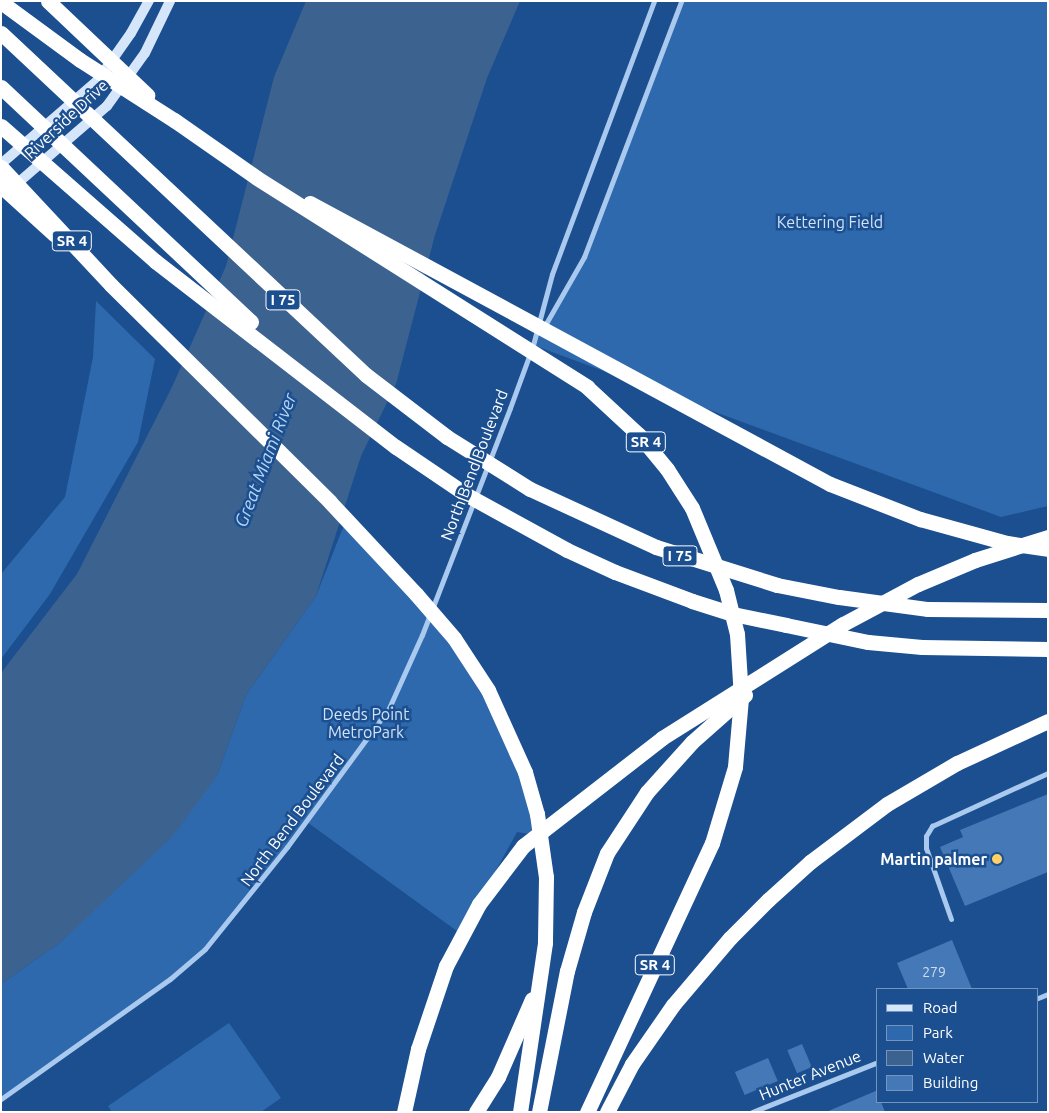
<!DOCTYPE html>
<html>
<head>
<meta charset="utf-8">
<style>
  body { margin:0 }
  #map { position:relative; width:1049px; height:1113px; overflow:hidden; background:#1b4f8f; font-family:Ubuntu,sans-serif }
  div>[style] { position:absolute }
  .green>* { inset:0; background:#2e69ad }
  .water>* { inset:0; background:#3c6290 }
  .building>* { inset:0; background:#4478b7; transform-origin:0 0 }
  .street>* { height:5px; margin:-2.5px; padding:0 2.5px; transform-origin:2.5px; border-radius:2.5px; background:#a9c9ee }
  .secondary>* { height:10px; margin:-5px; padding:0 5px; transform-origin:5px; border-radius:5px; background:#d6e6fa }
  .highway>* { height:15px; margin:-7.5px; padding:0 7.5px; transform-origin:7.5px; border-radius:7.5px; background:#fff }
  .dots>* { width:14px; height:14px; translate:-50% -50%; box-sizing:border-box; border:2px solid #1b4f8f; border-radius:50% }
  span { translate:-50% -50%; white-space:nowrap; text-align:center; line-height:1.15; -webkit-text-stroke:5px #1b4f8f; paint-order:stroke }
  .number-label { font-size:14px; color:#d0dded }
  .number-label span { -webkit-text-stroke-width:0 }
  .shield-label span { padding:1px 4px; background:#1b4f8f; border:1px solid; border-radius:4px; -webkit-text-stroke-width:0 }
  .shield-label { font-size:15px; color:#fff; font-weight:700 }
  .street-label { font-size:16px; color:#fff }
  .park-label { font-size:16px; color:#cfe3fa }
  .poi-label { font-size:16px; color:#fff; font-weight:700 }
  .right { translate:-100% -50%; text-align:right }
  .water-label { font-size:18px; color:#b5d3f5; font-style:italic }
  .frame { position:absolute; inset:0; border:2px solid #fff; pointer-events:none }
  .legend { position:absolute; left:876px; top:988px; width:162px; height:115px; box-sizing:border-box; background:#1b4f8f; border:1px solid #7695bc; margin:0; padding:6px 9px; list-style:none; font-size:15px; color:#fff }
  .legend li { display:flex; align-items:center; gap:10px; height:25px }
  .legend b { width:25px; border:1px solid #7695bc }
</style>
</head>
<body>
<div id="map">
  <div class="green">
    <div style="clip-path:polygon(681px 1px,1048px 1px,1048px 506px,1001px 517px,533px 345px,584px 257px)"></div>
    <div style="clip-path:polygon(96px 301px,155px 359px,138px 442px,50px 594px,1px 659px,1px 574px,65px 497px,93px 357px)"></div>
    <div style="clip-path:polygon(346px 520px,490px 693px,541px 836px,517px 832px,461px 934px,307px 822px,205px 949px,170px 979px,1px 1099px,1px 984px,62px 941px,217px 776px,246px 695px,316px 596px)"></div>
    <div style="clip-path:polygon(229px 1023px,281px 1098px,261px 1112px,112px 1112px,108px 1106px)"></div>
  </div>
  <div class="water">
    <div style="clip-path:polygon(306px 1px,520px 1px,487px 78px,435px 235px,396px 384px,361px 456px,316px 596px,246px 695px,217px 776px,172px 837px,62px 941px,1px 984px,1px 673px,77px 574px,172px 387px,226px 266px,274px 77px)"></div>
  </div>
  <div class="building">
    <div style="clip-path:polygon(1048px 794px,1048px 872px,965px 906px,940px 847px,963px 837px,960px 830px)"></div>
    <div style="clip-path:polygon(952px 940px,972px 989px,908px 989px,897px 963px)"></div>
    <div style="left:802px;top:1044px;width:25px;height:16px;rotate:67deg"></div>
    <div style="left:768px;top:1058px;width:25px;height:36px;rotate:67deg"></div>
    <div style="clip-path:polygon(878px 1090px,878px 1102px,881px 1102px,885px 1112px,826px 1112px)"></div>
  </div>
  <div class="street">
    <div style="left:544px;top:327px;width:81px;rotate:-60.3deg"></div>
    <div style="left:584px;top:257px;width:274px;rotate:-69.2deg"></div>
    <div style="left:951px;top:919px;width:75px;rotate:-109.4deg"></div>
    <div style="left:926px;top:848px;width:12px;rotate:-90deg"></div>
    <div style="left:926px;top:836px;width:12px;rotate:-59deg"></div>
    <div style="left:932px;top:826px;width:128px;rotate:-24.6deg"></div>
    <div style="left:1038px;top:998px;width:11px;rotate:-22deg"></div>
    <div style="left:1px;top:1099px;width:207px;rotate:-35.4deg"></div>
    <div style="left:170px;top:979px;width:46px;rotate:-40.6deg"></div>
    <div style="left:205px;top:949px;width:131px;rotate:-51.2deg"></div>
    <div style="left:287px;top:847px;width:172px;rotate:-53.7deg"></div>
    <div style="left:389px;top:708px;width:80px;rotate:-65.7deg"></div>
    <div style="left:422px;top:635px;width:243px;rotate:-68.8deg"></div>
    <div style="left:510px;top:408px;width:67px;rotate:-69.9deg"></div>
    <div style="left:533px;top:345px;width:73px;rotate:-75deg"></div>
    <div style="left:552px;top:274px;width:291px;rotate:-69.5deg"></div>
    <div style="left:752px;top:1112px;width:136px;rotate:-21.6deg"></div>
  </div>
  <div class="secondary">
    <div style="left:1px;top:164px;width:128px;rotate:-40.9deg"></div>
    <div style="left:98px;top:80px;width:57px;rotate:-54.9deg"></div>
    <div style="left:131px;top:33px;width:37px;rotate:-61deg"></div>
    <div style="left:12px;top:188px;width:125px;rotate:-40.8deg"></div>
    <div style="left:107px;top:106px;width:65px;rotate:-54.4deg"></div>
    <div style="left:145px;top:53px;width:58px;rotate:-64.3deg"></div>
  </div>
  <div class="highway">
    <div style="left:48px;top:1px;width:137px;rotate:43.5deg"></div>
    <div style="left:1px;top:2px;width:98px;rotate:36.3deg"></div>
    <div style="left:80px;top:60px;width:112px;rotate:32.6deg"></div>
    <div style="left:174px;top:120px;width:101px;rotate:34.9deg"></div>
    <div style="left:257px;top:178px;width:391px;rotate:32.3deg"></div>
    <div style="left:587px;top:387px;width:71px;rotate:42.7deg"></div>
    <div style="left:639px;top:435px;width:44px;rotate:50.5deg"></div>
    <div style="left:667px;top:469px;width:46px;rotate:57.3deg"></div>
    <div style="left:692px;top:508px;width:89px;rotate:67.5deg"></div>
    <div style="left:726px;top:590px;width:45px;rotate:76deg"></div>
    <div style="left:737px;top:634px;width:64px;rotate:86.4deg"></div>
    <div style="left:741px;top:698px;width:69px;rotate:95deg"></div>
    <div style="left:735px;top:767px;width:79px;rotate:106.8deg"></div>
    <div style="left:712px;top:843px;width:297px;rotate:114.9deg"></div>
    <div style="left:1px;top:33px;width:500px;rotate:43.14deg"></div>
    <div style="left:366px;top:375px;width:102px;rotate:37.4deg"></div>
    <div style="left:447px;top:437px;width:98px;rotate:32.1deg"></div>
    <div style="left:530px;top:489px;width:139px;rotate:24.7deg"></div>
    <div style="left:656px;top:547px;width:127px;rotate:17.4deg"></div>
    <div style="left:777px;top:585px;width:63px;rotate:11deg"></div>
    <div style="left:839px;top:597px;width:90px;rotate:7.7deg"></div>
    <div style="left:928px;top:609px;width:120px;rotate:0.5deg"></div>
    <div style="left:1px;top:87px;width:343px;rotate:43.2deg"></div>
    <div style="left:1px;top:126px;width:205px;rotate:41.2deg"></div>
    <div style="left:155px;top:261px;width:304px;rotate:37.7deg"></div>
    <div style="left:396px;top:447px;width:86px;rotate:34.1deg"></div>
    <div style="left:467px;top:495px;width:114px;rotate:28.8deg"></div>
    <div style="left:567px;top:550px;width:53px;rotate:24.6deg"></div>
    <div style="left:615px;top:572px;width:82px;rotate:20.6deg"></div>
    <div style="left:692px;top:601px;width:43px;rotate:17.6deg"></div>
    <div style="left:733px;top:614px;width:54px;rotate:11.7deg"></div>
    <div style="left:786px;top:625px;width:84px;rotate:11.7deg"></div>
    <div style="left:868px;top:642px;width:54px;rotate:5.3deg"></div>
    <div style="left:922px;top:647px;width:126px;rotate:0.9deg"></div>
    <div style="left:1px;top:167px;width:161px;rotate:47deg"></div>
    <div style="left:111px;top:285px;width:308px;rotate:44.7deg"></div>
    <div style="left:330px;top:502px;width:126px;rotate:46.9deg"></div>
    <div style="left:416px;top:594px;width:58px;rotate:49.2deg"></div>
    <div style="left:454px;top:638px;width:62px;rotate:56.8deg"></div>
    <div style="left:488px;top:690px;width:90px;rotate:65.7deg"></div>
    <div style="left:525px;top:772px;width:44px;rotate:74.1deg"></div>
    <div style="left:537px;top:814px;width:64px;rotate:81.9deg"></div>
    <div style="left:546px;top:877px;width:66px;rotate:90.9deg"></div>
    <div style="left:545px;top:943px;width:171px;rotate:98.4deg"></div>
    <div style="left:1px;top:186px;width:72px;rotate:42.2deg"></div>
    <div style="left:310px;top:203px;width:591px;rotate:28.39deg"></div>
    <div style="left:830px;top:484px;width:97px;rotate:21.3deg"></div>
    <div style="left:920px;top:519px;width:90px;rotate:15.4deg"></div>
    <div style="left:1007px;top:543px;width:41px;rotate:8.3deg"></div>
    <div style="left:404px;top:1112px;width:65px;rotate:-77.5deg"></div>
    <div style="left:418px;top:1049px;width:88px;rotate:-71.4deg"></div>
    <div style="left:446px;top:966px;width:70px;rotate:-62deg"></div>
    <div style="left:479px;top:904px;width:73px;rotate:-52.8deg"></div>
    <div style="left:523px;top:846px;width:176px;rotate:-37.8deg"></div>
    <div style="left:662px;top:738px;width:214px;rotate:-32.2deg"></div>
    <div style="left:843px;top:624px;width:85px;rotate:-28.1deg"></div>
    <div style="left:918px;top:584px;width:62px;rotate:-22.8deg"></div>
    <div style="left:975px;top:560px;width:77px;rotate:-17.5deg"></div>
    <div style="left:476px;top:1112px;width:41px;rotate:-57.8deg"></div>
    <div style="left:498px;top:1077px;width:85px;rotate:-66.4deg"></div>
    <div style="left:539px;top:1112px;width:144px;rotate:-78.8deg"></div>
    <div style="left:567px;top:971px;width:61px;rotate:-73.9deg"></div>
    <div style="left:584px;top:912px;width:63px;rotate:-68.7deg"></div>
    <div style="left:607px;top:853px;width:73px;rotate:-56.7deg"></div>
    <div style="left:647px;top:792px;width:67px;rotate:-48deg"></div>
    <div style="left:692px;top:742px;width:71px;rotate:-41.6deg"></div>
    <div style="left:607px;top:1112px;width:54px;rotate:-62.5deg"></div>
    <div style="left:632px;top:1064px;width:72px;rotate:-55.2deg"></div>
    <div style="left:673px;top:1005px;width:88px;rotate:-49.6deg"></div>
    <div style="left:730px;top:938px;width:54px;rotate:-45deg"></div>
    <div style="left:768px;top:900px;width:57px;rotate:-42.1deg"></div>
    <div style="left:810px;top:862px;width:96px;rotate:-37deg"></div>
    <div style="left:887px;top:804px;width:81px;rotate:-30.4deg"></div>
    <div style="left:957px;top:763px;width:100px;rotate:-24.8deg"></div>
  </div>
  <div class="dots">
    <div style="left:997px;top:859px;background:#ffd166"></div>
  </div>
  <div class="number-label">
    <span style="left:934px;top:972px">279</span>
  </div>
  <div class="shield-label">
    <span style="left:72px;top:241px">SR 4</span>
    <span style="left:283px;top:300px">I 75</span>
    <span style="left:646px;top:442px">SR 4</span>
    <span style="left:680px;top:556px">I 75</span>
    <span style="left:655px;top:965px">SR 4</span>
  </div>
  <div class="street-label">
    <span style="left:66px;top:119px;rotate:-43deg">Riverside Drive</span>
    <span style="left:474px;top:465px;rotate:-69deg">North Bend Boulevard</span>
    <span style="left:292px;top:820px;rotate:-53deg">North Bend Boulevard</span>
    <span style="left:810px;top:1075px;rotate:-22deg">Hunter Avenue</span>
  </div>
  <div class="park-label">
    <span style="left:830px;top:222px">Kettering Field</span>
    <span style="left:366px;top:723px">Deeds Point<br>MetroPark</span>
  </div>
  <div class="poi-label">
    <span class="right" style="left:987px;top:859px">Martin palmer</span>
  </div>
  <div class="water-label">
    <span style="left:265px;top:460px;rotate:-69deg">Great Miami River</span>
  </div>
  <div class="frame"></div>
  <ul class="legend">
  <li><b style="height:6px;background:#d6e6fa"></b>Road</li>
  <li><b style="height:14px;background:#2e69ad"></b>Park</li>
  <li><b style="height:14px;background:#3c6290"></b>Water</li>
  <li><b style="height:14px;background:#4478b7"></b>Building</li>
  </ul>
</div>
</body>
</html>
